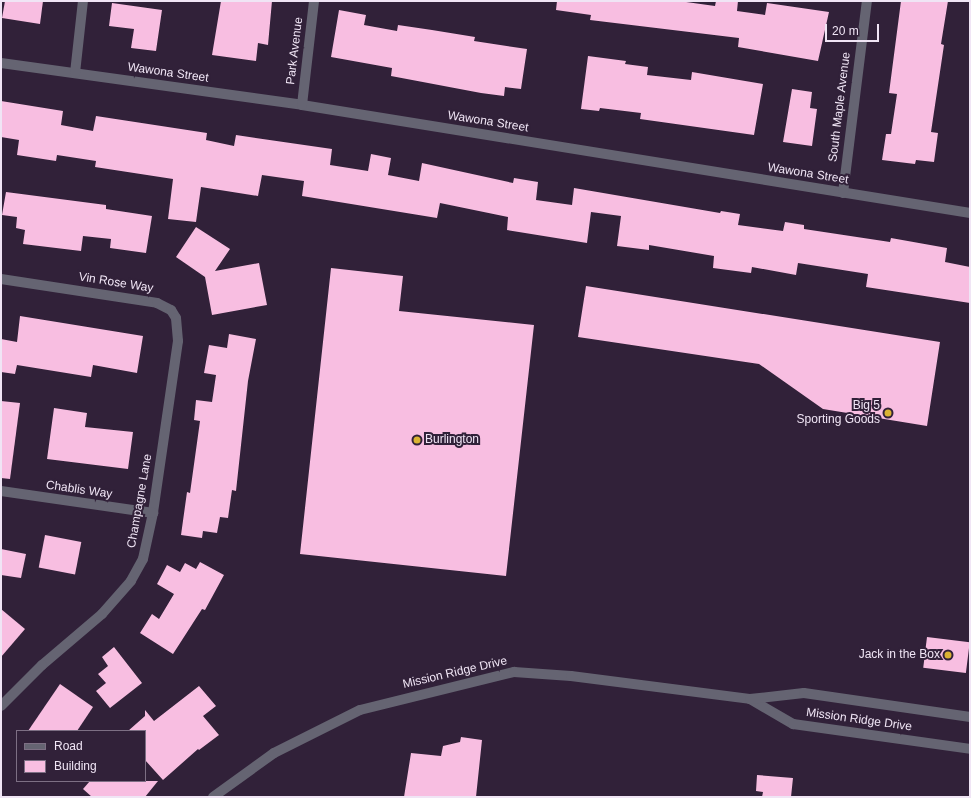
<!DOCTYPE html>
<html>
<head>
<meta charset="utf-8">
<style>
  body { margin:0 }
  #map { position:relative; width:971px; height:798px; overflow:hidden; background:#312139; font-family:Arial,sans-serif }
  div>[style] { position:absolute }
  .building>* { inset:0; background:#f8bee1; transform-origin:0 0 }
  .minor>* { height:10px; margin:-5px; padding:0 5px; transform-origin:5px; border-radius:5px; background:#656472 }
  .dots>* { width:11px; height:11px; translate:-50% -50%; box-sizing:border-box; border:2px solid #312139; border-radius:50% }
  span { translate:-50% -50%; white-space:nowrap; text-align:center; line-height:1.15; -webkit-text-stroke:4px #312139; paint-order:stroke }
  .street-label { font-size:12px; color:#f0e5f5 }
  .poi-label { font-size:12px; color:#f0e5f5 }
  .right { translate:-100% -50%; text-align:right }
  .left { translate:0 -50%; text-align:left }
  .frame { position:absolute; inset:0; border:2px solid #f0e5f5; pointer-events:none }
  .legend { position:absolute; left:16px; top:730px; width:130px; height:52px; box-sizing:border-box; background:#312139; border:1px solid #7d6f84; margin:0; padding:5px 7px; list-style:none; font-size:12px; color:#f0e5f5 }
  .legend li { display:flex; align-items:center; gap:8px; height:20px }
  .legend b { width:20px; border:1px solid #7d6f84 }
  .scale { position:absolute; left:825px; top:24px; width:54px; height:18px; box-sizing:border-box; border:2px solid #f0e5f5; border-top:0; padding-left:5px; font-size:12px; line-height:14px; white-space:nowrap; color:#f0e5f5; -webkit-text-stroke:3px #312139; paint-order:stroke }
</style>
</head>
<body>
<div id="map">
  <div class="building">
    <div style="clip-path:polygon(5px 1px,43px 1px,40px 24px,2px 18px)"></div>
    <div style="clip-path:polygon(221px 1px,272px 1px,268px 45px,258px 43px,256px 61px,212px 55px)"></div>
    <div style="clip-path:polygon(557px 1px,679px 1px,715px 6px,716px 1px,738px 1px,737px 11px,765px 15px,767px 3px,829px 12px,818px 61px,738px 47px,739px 38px,590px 20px,591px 15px,556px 10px)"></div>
    <div style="clip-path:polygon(901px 1px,948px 1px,941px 44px,944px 45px,931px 132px,938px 133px,934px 162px,916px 160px,915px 164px,882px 160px,886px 134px,891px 134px,897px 94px,889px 93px)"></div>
    <div style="clip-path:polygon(112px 3px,162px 10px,156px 51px,131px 48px,134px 29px,109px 26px)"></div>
    <div style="clip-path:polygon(339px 10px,366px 15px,364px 25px,397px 31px,398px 25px,432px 30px,475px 37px,474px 41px,527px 49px,521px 89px,505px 87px,504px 96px,481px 93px,391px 76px,392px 68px,331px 57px)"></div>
    <div style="clip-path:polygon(588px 56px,626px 61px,625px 64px,648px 67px,647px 75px,691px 80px,692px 72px,763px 84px,754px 135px,640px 119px,641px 113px,600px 108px,599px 111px,581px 109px)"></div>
    <div style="clip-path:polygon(792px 89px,812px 92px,810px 108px,817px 109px,812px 146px,783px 142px)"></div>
    <div style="clip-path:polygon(1px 101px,63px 111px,61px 125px,93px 131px,96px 116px,207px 133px,206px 140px,234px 146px,236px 135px,332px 149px,330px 165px,368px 171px,371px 154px,391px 158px,388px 175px,419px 181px,422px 163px,513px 183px,514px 178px,538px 182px,536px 200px,572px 205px,574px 188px,720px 213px,721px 211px,740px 214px,738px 225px,783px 231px,785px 222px,804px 225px,804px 229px,890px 242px,891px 238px,947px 248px,945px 262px,970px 267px,970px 303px,866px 287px,868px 274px,798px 263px,796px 275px,752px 267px,751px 273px,713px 268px,714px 256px,649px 245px,649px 250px,617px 246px,621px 216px,591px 212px,587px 243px,507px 230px,508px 217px,440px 203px,437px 218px,302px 196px,304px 181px,262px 175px,258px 196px,201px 187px,196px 222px,168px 219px,173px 179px,95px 167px,96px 161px,57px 155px,56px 161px,17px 155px,19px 140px,1px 137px)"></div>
    <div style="clip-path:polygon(6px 192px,106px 205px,106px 209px,152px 216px,146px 253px,110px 248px,111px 239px,83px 236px,81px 251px,23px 244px,25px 230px,16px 228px,17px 217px,2px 215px)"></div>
    <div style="clip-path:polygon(196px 227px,230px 249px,215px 271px,259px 263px,267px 305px,212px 315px,205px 277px,176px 257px)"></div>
    <div style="clip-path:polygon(331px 268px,403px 276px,399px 311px,534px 325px,506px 576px,300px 554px)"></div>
    <div style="clip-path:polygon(586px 286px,940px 342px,927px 426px,823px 409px,759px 364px,578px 337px)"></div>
    <div style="clip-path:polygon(20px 316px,143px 336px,137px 373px,93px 365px,91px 377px,17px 365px,15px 374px,1px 372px,1px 339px,17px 342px)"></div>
    <div style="clip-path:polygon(229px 334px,256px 339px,248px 381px,236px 491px,232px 490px,228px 518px,220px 517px,217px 533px,203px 531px,202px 538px,181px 535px,187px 492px,190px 493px,200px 421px,194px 420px,196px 400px,212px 402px,216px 375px,204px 373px,209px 345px,227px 348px)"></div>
    <div style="clip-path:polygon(1px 401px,20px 403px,10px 479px,1px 478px)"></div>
    <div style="clip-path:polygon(54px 408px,87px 413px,85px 427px,133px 432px,128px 469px,47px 459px)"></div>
    <div style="left:45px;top:535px;width:37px;height:33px;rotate:11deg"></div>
    <div style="clip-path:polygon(1px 549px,26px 554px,21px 578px,1px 575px)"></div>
    <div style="clip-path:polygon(200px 562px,224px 575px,205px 610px,202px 609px,173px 654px,140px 633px,152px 614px,159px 619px,174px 594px,157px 584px,167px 565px,180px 572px,185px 563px,196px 569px)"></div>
    <div style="clip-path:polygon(1px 609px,25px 629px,1px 657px)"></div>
    <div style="left:927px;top:637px;width:43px;height:31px;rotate:7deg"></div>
    <div style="clip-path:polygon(114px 647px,142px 683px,110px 708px,96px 691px,106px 683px,98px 674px,108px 666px,102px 657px)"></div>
    <div style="clip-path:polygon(60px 684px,93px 707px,77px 731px,28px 731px)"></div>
    <div style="clip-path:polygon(199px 686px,216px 706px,203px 716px,219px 735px,199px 750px,198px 749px,163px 780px,145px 760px,145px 731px,128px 731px,145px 716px,145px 710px,154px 721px)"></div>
    <div style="clip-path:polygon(461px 737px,482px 740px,476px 797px,404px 797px,411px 753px,441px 756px,443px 746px,460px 742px)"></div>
    <div style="clip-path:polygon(757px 775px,793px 778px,791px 797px,762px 797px,763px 792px,756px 791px)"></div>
    <div style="clip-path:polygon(90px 781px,158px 781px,145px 797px,92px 797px,83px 789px)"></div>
  </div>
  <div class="minor">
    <div style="left:1px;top:63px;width:304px;rotate:7.9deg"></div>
    <div style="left:302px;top:105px;width:677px;rotate:9.18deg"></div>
    <div style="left:75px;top:73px;width:72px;rotate:-83.7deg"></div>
    <div style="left:302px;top:105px;width:105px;rotate:-83.4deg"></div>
    <div style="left:843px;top:193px;width:193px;rotate:-82.9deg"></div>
    <div style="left:1px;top:279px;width:158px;rotate:8.7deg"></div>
    <div style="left:157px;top:303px;width:16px;rotate:27deg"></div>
    <div style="left:171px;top:310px;width:9px;rotate:58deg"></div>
    <div style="left:176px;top:318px;width:23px;rotate:85deg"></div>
    <div style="left:178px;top:341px;width:174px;rotate:98.3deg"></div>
    <div style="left:153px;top:513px;width:47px;rotate:102.3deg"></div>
    <div style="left:143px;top:559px;width:25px;rotate:119deg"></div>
    <div style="left:131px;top:581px;width:44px;rotate:131.3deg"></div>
    <div style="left:102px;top:614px;width:79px;rotate:139.6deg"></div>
    <div style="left:42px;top:665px;width:58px;rotate:135deg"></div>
    <div style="left:1px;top:491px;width:154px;rotate:8.2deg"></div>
    <div style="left:750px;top:699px;width:50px;rotate:30.2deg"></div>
    <div style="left:793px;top:724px;width:179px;rotate:8deg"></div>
    <div style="left:213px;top:797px;width:75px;rotate:-35.8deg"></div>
    <div style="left:274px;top:753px;width:96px;rotate:-26.6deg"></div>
    <div style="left:360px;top:710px;width:159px;rotate:-13.9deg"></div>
    <div style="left:514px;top:672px;width:57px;rotate:4deg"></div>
    <div style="left:571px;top:676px;width:180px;rotate:7.3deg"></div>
    <div style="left:750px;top:699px;width:54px;rotate:-6.3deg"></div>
    <div style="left:804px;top:693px;width:168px;rotate:8.2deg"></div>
  </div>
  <div class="dots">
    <div style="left:888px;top:413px;background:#dab333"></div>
    <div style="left:417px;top:440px;background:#dab333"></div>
    <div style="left:948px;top:655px;background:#dab333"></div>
  </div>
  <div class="street-label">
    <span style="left:295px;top:51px;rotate:-83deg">Park Avenue</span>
    <span style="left:168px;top:73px;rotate:8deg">Wawona Street</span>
    <span style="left:840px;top:107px;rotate:-83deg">South Maple Avenue</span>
    <span style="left:488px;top:122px;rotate:9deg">Wawona Street</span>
    <span style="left:808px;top:174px;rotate:9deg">Wawona Street</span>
    <span style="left:116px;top:283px;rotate:9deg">Vin Rose Way</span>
    <span style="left:79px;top:490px;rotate:8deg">Chablis Way</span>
    <span style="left:140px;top:501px;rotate:-80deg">Champagne Lane</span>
    <span style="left:455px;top:673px;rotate:-13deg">Mission Ridge Drive</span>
    <span style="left:859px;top:720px;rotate:8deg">Mission Ridge Drive</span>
  </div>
  <div class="poi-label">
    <span class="right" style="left:880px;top:413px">Big 5<br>Sporting Goods</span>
    <span class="left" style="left:425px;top:440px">Burlington</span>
    <span class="right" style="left:940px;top:655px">Jack in the Box</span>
  </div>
  <div class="frame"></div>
  <ul class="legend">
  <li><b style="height:5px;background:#656472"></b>Road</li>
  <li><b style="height:11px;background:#f8bee1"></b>Building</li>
  </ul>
  <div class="scale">20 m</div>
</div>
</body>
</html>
